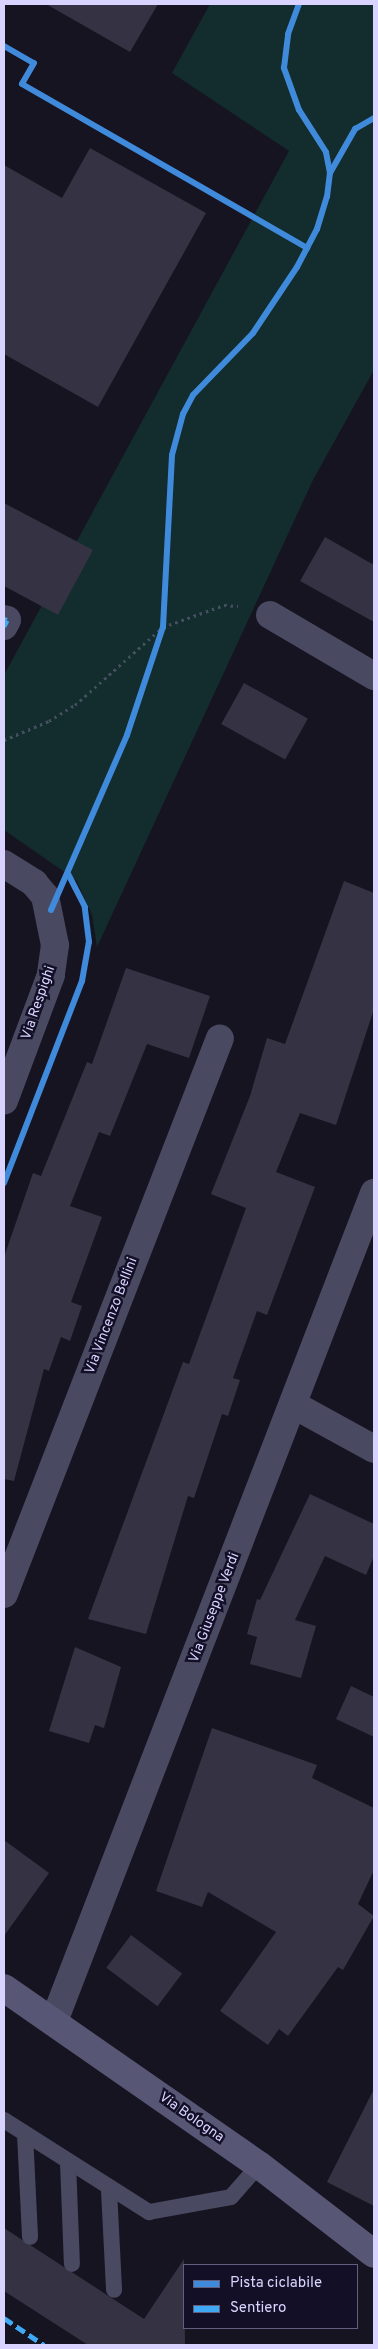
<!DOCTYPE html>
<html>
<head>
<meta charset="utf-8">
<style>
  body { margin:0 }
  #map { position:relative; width:378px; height:2349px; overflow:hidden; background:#161421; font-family:Overpass,sans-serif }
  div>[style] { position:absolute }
  .green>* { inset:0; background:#132c2d }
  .building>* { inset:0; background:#343243; transform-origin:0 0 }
  .path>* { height:3px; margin-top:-1.5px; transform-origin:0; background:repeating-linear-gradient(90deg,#44505f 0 2.5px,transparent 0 6.5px) }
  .service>* { height:16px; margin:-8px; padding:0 8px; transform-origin:8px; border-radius:8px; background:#4a4962 }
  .minor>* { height:28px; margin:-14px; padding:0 14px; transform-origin:14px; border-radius:14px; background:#4a4962 }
  .secondary>* { height:28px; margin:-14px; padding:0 14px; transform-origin:14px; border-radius:14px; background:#575674 }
  .quiet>* { height:5px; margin-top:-2.5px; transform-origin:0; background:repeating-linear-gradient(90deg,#3fa9f5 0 10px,transparent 0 15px) }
  .cycleway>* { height:6px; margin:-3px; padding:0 3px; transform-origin:3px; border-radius:3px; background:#408adc }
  span { translate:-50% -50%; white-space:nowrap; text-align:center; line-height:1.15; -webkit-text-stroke:5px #130f26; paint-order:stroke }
  .street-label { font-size:14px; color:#d9d4ff }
  .frame { position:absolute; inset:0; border:5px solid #d9d4ff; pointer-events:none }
  .legend { position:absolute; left:183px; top:2264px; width:175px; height:65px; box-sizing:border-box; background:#130f26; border:1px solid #625e7d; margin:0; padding:6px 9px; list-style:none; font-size:15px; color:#d9d4ff }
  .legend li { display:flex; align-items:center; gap:10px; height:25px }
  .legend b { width:25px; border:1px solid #625e7d }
</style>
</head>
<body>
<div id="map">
  <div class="green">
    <div style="clip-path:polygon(210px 4px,374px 4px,374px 370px,313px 480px,97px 947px,92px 915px,76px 880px,4px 830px,4px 675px,289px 151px,172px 73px)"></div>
  </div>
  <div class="building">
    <div style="clip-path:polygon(46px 4px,158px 4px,130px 52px)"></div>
    <div style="clip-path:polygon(90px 148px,206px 213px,98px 407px,4px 354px,4px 165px,62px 198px)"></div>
    <div style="clip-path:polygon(4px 503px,93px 550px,58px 615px,4px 586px)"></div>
    <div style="clip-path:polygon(325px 537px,374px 565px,374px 622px,300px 581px)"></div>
    <div style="left:244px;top:683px;width:73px;height:47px;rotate:29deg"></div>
    <div style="clip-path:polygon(344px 881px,374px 893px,374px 1009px,336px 1125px,300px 1113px,276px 1172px,315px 1187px,267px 1315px,257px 1311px,233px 1378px,240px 1380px,228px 1416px,222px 1414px,194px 1498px,188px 1496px,146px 1634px,88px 1619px,183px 1362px,189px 1364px,246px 1208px,211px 1194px,250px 1096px,267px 1038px,285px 1044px)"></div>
    <div style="clip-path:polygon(126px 968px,210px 996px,189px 1058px,147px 1044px,110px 1136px,99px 1132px,70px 1206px,102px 1217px,71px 1302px,82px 1306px,70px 1341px,61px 1337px,49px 1371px,44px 1369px,14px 1481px,4px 1479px,4px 1257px,33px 1173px,41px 1176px,87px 1062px,92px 1064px)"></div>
    <div style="clip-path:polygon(310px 1494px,374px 1524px,374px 1556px,366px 1575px,325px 1556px,295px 1620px,316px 1626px,301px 1678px,250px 1664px,257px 1637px,247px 1634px,257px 1599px,260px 1600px)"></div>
    <div style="clip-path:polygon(75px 1647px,121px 1667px,104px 1728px,95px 1725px,89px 1743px,49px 1731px)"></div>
    <div style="clip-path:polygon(351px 1686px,374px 1697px,374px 1737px,336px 1719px)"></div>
    <div style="clip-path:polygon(212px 1728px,317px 1765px,312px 1778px,374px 1808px,374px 1870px,358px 1904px,374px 1916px,343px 1970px,338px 1967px,288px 2036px,279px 2029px,268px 2045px,220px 2011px,276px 1932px,208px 1892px,202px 1907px,156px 1891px)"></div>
    <div style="clip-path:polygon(4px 1840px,49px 1873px,4px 1936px)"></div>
    <div style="left:131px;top:1935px;width:64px;height:41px;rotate:37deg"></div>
    <div style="clip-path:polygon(374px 2089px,374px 2206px,327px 2182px)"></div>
    <div style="clip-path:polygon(4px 2228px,144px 2319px,184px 2259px,185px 2345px,88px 2345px,4px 2291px)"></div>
  </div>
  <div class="path">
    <div style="left:4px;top:740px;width:49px;rotate:-22.9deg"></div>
    <div style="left:49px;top:721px;width:31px;rotate:-32deg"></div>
    <div style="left:75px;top:705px;width:118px;rotate:-41.6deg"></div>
    <div style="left:163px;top:627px;width:65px;rotate:-19.8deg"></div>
    <div style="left:224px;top:605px;width:14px;rotate:4deg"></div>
  </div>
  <div class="service">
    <div style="left:4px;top:2120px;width:172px;rotate:32.4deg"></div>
    <div style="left:149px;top:2212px;width:83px;rotate:-10.4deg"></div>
    <div style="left:231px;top:2197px;width:43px;rotate:-48.8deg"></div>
    <div style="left:25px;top:2134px;width:103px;rotate:87.2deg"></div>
    <div style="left:68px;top:2162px;width:102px;rotate:87.8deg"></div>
    <div style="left:109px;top:2190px;width:100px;rotate:87.1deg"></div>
  </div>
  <div class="minor">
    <div style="left:270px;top:615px;width:121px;rotate:30.4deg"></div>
    <div style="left:4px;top:619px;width:3px;rotate:18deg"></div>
    <div style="left:7px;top:620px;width:7px;rotate:117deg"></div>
    <div style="left:4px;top:864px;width:36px;rotate:32deg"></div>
    <div style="left:34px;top:883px;width:17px;rotate:50deg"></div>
    <div style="left:45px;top:896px;width:50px;rotate:78.5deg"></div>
    <div style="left:55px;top:945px;width:30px;rotate:98deg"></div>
    <div style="left:51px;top:975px;width:134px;rotate:110.5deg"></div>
    <div style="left:294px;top:1405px;width:91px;rotate:28.8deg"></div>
    <div style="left:4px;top:1594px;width:596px;rotate:-68.77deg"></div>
    <div style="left:54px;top:2021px;width:888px;rotate:-68.87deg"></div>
  </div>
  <div class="secondary">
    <div style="left:4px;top:1988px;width:310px;rotate:34.8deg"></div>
    <div style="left:259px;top:2165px;width:145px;rotate:37.7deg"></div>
  </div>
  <div class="quiet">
    <div style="left:4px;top:619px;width:3px;rotate:18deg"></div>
    <div style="left:7px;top:620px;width:7px;rotate:117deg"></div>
    <div style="left:4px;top:2318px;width:48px;rotate:34deg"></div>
  </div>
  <div class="cycleway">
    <div style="left:4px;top:46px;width:34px;rotate:30deg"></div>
    <div style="left:34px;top:63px;width:24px;rotate:120deg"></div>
    <div style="left:22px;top:84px;width:329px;rotate:29.9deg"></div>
    <div style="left:330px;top:173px;width:51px;rotate:-60.4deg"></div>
    <div style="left:355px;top:129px;width:22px;rotate:-30deg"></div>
    <div style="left:51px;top:910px;width:191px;rotate:-66.5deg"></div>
    <div style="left:127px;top:735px;width:114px;rotate:-71.6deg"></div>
    <div style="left:163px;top:627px;width:172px;rotate:-87deg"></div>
    <div style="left:172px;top:455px;width:42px;rotate:-75deg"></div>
    <div style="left:183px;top:414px;width:21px;rotate:-62deg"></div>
    <div style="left:193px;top:395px;width:86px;rotate:-45.9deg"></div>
    <div style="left:253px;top:333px;width:79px;rotate:-56.3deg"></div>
    <div style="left:297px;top:267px;width:43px;rotate:-62.2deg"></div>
    <div style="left:317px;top:229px;width:34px;rotate:-73deg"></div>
    <div style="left:327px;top:197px;width:24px;rotate:-83deg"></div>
    <div style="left:330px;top:173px;width:21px;rotate:-101deg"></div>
    <div style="left:326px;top:152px;width:50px;rotate:-122.7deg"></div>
    <div style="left:299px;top:110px;width:45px;rotate:-109.7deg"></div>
    <div style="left:284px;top:68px;width:34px;rotate:-83deg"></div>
    <div style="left:288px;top:34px;width:32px;rotate:-70deg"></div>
    <div style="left:4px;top:1183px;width:217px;rotate:-68.9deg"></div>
    <div style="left:82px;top:981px;width:40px;rotate:-80deg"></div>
    <div style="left:89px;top:942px;width:35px;rotate:-97deg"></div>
    <div style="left:85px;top:907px;width:37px;rotate:-117deg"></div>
  </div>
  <div class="street-label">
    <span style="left:39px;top:1003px;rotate:-71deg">Via Respighi</span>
    <span style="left:112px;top:1316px;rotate:-69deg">Via Vincenzo Bellini</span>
    <span style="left:215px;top:1608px;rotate:-69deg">Via Giuseppe Verdi</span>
    <span style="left:191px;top:2118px;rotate:35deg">Via Bologna</span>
  </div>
  <div class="frame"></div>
  <ul class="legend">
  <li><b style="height:6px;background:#408adc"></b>Pista ciclabile</li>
  <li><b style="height:6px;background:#3fa9f5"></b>Sentiero</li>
  </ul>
</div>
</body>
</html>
